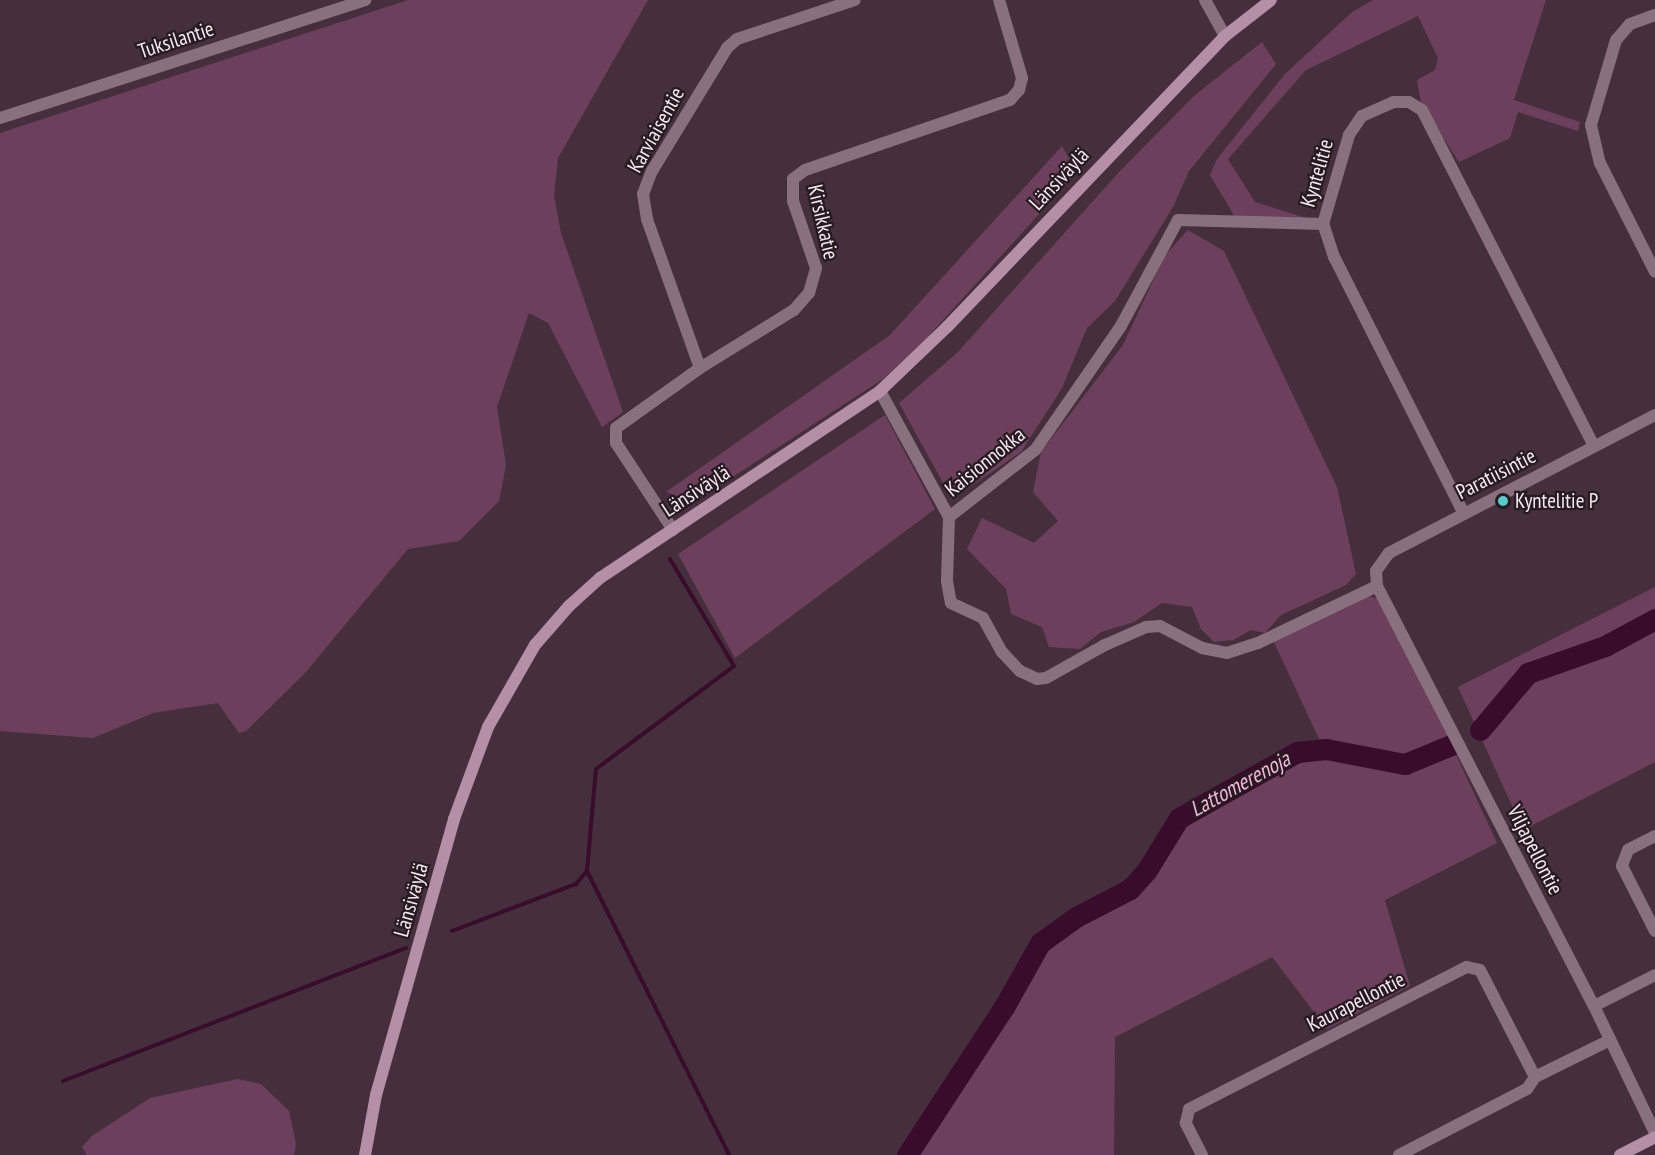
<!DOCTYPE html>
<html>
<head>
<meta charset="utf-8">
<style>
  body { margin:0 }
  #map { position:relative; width:1655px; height:1155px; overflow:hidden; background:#462f3d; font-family:"PT Sans Narrow",sans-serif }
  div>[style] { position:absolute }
  .green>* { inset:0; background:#6c405c }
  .stream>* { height:4px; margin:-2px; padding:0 2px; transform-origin:2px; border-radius:2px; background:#380c2a }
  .river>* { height:21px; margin:-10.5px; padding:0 10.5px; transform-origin:10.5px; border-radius:10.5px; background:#380c2a }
  .minor>* { height:12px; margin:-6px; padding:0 6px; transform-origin:6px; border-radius:6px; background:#88707e }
  .secondary>* { height:12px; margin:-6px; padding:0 6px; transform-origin:6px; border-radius:6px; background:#b58fa5 }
  .dots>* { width:16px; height:16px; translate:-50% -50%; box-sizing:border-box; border:3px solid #261b21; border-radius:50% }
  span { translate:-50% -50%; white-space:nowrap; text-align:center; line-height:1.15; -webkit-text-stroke:4.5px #261b21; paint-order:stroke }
  .street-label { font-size:21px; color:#f7e8f0 }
  .poi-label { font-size:21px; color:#f7e8f0 }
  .left { translate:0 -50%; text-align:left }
  .water-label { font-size:22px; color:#f7b7dd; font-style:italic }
</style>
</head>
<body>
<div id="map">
  <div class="green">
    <div style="clip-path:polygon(408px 0,648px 0,558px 158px,554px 196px,561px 233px,623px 412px,602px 427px,548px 323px,529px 313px,497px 407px,506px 465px,499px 501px,459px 541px,408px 549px,305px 673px,246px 731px,239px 733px,218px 703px,153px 713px,93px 738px,0 731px,0 133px)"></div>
    <div style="clip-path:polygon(1373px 0,1546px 0,1514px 100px,1580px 122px,1578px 131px,1518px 112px,1510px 138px,1459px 162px,1421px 103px,1417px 80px,1435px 70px,1438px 58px,1418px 16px,1306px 70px,1228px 159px,1255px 202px,1313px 220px,1235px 217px,1210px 175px,1217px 159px,1285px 74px,1351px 13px)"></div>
    <div style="clip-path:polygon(1262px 42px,1276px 64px,1189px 171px,1173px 207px,1115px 301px,1087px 328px,1062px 388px,1021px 452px,952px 499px,899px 403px,957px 353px,1119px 172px,1195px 95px)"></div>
    <div style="clip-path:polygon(1062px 146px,1077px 172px,925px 340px,883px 379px,694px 502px,666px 492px,890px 335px)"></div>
    <div style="clip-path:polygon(1188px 230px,1224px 251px,1337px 487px,1356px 574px,1346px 585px,1281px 615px,1265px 633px,1251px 630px,1233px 640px,1214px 642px,1201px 629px,1192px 607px,1162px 603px,1134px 622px,1101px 632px,1080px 649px,1049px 647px,1042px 627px,1011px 614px,1006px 589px,967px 549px,982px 518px,1034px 543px,1058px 521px,1033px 492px,1041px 452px,1123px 345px,1165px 255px)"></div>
    <div style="clip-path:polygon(885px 415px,935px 509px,735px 658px,678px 554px)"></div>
    <div style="clip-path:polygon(1655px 587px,1655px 762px,1523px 830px,1458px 687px)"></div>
    <div style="clip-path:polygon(1366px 595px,1378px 599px,1449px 738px,1418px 754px,1390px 756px,1319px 739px,1273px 640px)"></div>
    <div style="clip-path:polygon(1454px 750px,1497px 843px,1385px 900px,1410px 986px,1327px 1029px,1272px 957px,1115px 1037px,1114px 1155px,913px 1155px,1052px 940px,1128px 897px,1147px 877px,1172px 834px,1196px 811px,1306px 755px,1406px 768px)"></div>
    <div style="clip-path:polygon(238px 1079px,261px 1084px,289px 1111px,296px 1144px,294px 1155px,87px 1155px,82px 1147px,92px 1136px,150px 1098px)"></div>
  </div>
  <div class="stream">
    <div style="left:587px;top:871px;width:318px;rotate:63.4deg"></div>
    <div style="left:452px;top:931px;width:133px;rotate:-20.8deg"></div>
    <div style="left:576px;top:884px;width:17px;rotate:-50deg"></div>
    <div style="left:587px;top:871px;width:102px;rotate:-85deg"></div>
    <div style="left:596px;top:769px;width:172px;rotate:-36.7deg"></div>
    <div style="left:734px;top:666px;width:125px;rotate:-120.9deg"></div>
    <div style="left:63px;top:1081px;width:368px;rotate:-21.2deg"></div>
  </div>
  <div class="river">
    <div style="left:1480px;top:730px;width:75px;rotate:-49.9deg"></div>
    <div style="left:1528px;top:673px;width:82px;rotate:-19.3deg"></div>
    <div style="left:1605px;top:646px;width:57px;rotate:-28.4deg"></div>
    <div style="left:907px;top:1155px;width:177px;rotate:-56.8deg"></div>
    <div style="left:1004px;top:1007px;width:73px;rotate:-60.6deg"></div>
    <div style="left:1040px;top:943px;width:44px;rotate:-35.8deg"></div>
    <div style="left:1076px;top:917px;width:61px;rotate:-27.4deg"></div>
    <div style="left:1130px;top:889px;width:25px;rotate:-48deg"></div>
    <div style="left:1147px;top:870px;width:61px;rotate:-58.4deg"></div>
    <div style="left:1179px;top:818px;width:135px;rotate:-29.2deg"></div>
    <div style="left:1297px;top:752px;width:29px;rotate:-6deg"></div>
    <div style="left:1326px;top:749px;width:80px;rotate:10.8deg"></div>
    <div style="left:1405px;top:764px;width:50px;rotate:-22.4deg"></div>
  </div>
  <div class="minor">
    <div style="left:1205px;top:0;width:41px;rotate:60.9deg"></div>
    <div style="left:1655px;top:15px;width:27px;rotate:160deg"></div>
    <div style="left:1630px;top:24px;width:21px;rotate:131deg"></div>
    <div style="left:1616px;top:40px;width:89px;rotate:106.4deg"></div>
    <div style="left:1591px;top:125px;width:39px;rotate:77deg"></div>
    <div style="left:1600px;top:163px;width:122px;rotate:63.2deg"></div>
    <div style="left:0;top:118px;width:384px;rotate:-17.9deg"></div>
    <div style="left:1323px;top:224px;width:145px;rotate:-178.4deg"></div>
    <div style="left:1178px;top:220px;width:120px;rotate:118.3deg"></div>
    <div style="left:1121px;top:326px;width:151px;rotate:124.7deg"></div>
    <div style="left:1035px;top:450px;width:109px;rotate:142.1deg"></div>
    <div style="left:949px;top:517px;width:64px;rotate:91.8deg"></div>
    <div style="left:947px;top:581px;width:22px;rotate:80deg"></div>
    <div style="left:951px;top:603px;width:35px;rotate:25deg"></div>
    <div style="left:983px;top:618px;width:39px;rotate:61deg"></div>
    <div style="left:1002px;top:652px;width:26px;rotate:47deg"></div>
    <div style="left:1020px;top:671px;width:19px;rotate:25deg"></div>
    <div style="left:1037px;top:679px;width:9px;rotate:-6deg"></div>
    <div style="left:1046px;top:678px;width:68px;rotate:-29.2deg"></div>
    <div style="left:1105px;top:645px;width:45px;rotate:-23.7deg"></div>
    <div style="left:1146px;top:627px;width:14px;rotate:-4deg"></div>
    <div style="left:1160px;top:626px;width:47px;rotate:27.6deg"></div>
    <div style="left:1202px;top:648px;width:25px;rotate:11deg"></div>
    <div style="left:1227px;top:653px;width:33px;rotate:-18deg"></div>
    <div style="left:1258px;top:643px;width:132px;rotate:-25.6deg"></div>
    <div style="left:700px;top:368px;width:158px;rotate:-109.6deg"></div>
    <div style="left:647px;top:219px;width:25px;rotate:-99deg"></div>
    <div style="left:643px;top:194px;width:25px;rotate:-69deg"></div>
    <div style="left:652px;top:171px;width:144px;rotate:-58.6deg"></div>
    <div style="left:727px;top:48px;width:13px;rotate:-42deg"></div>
    <div style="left:737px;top:39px;width:124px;rotate:-18.3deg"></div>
    <div style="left:880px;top:391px;width:144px;rotate:61.3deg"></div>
    <div style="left:1655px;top:415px;width:300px;rotate:152.6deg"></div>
    <div style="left:1389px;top:553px;width:22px;rotate:126deg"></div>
    <div style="left:1376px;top:571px;width:15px;rotate:86deg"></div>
    <div style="left:1377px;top:586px;width:473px;rotate:62.7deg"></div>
    <div style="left:1594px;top:1006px;width:141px;rotate:64.3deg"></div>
    <div style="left:1463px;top:512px;width:286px;rotate:-116.8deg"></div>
    <div style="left:1334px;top:257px;width:35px;rotate:-108deg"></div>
    <div style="left:1323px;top:224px;width:93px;rotate:-73.7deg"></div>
    <div style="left:1349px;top:135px;width:23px;rotate:-56deg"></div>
    <div style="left:1362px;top:116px;width:34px;rotate:-24deg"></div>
    <div style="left:1393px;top:102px;width:16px"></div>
    <div style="left:1409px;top:102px;width:15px;rotate:32deg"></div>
    <div style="left:1422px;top:110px;width:377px;rotate:62.9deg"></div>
    <div style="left:673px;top:530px;width:104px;rotate:-123.2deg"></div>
    <div style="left:616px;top:443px;width:15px;rotate:-90deg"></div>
    <div style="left:616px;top:428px;width:103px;rotate:-35.5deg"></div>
    <div style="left:700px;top:368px;width:110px;rotate:-31.7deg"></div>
    <div style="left:794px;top:310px;width:23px;rotate:-49deg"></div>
    <div style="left:809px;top:293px;width:26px;rotate:-74deg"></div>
    <div style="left:816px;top:268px;width:71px;rotate:-108.9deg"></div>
    <div style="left:793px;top:201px;width:22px;rotate:-90deg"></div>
    <div style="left:793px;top:179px;width:15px;rotate:-37deg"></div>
    <div style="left:805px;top:170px;width:217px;rotate:-18.9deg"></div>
    <div style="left:1010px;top:100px;width:13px;rotate:-48deg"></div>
    <div style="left:1019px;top:90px;width:12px;rotate:-76deg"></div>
    <div style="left:1022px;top:78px;width:81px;rotate:-106.4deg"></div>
    <div style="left:1655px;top:836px;width:30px;rotate:153deg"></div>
    <div style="left:1628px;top:850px;width:17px;rotate:111deg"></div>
    <div style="left:1622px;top:866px;width:73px;rotate:63.1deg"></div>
    <div style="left:1594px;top:1006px;width:68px;rotate:-26.9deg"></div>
    <div style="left:1202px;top:1155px;width:36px;rotate:-117deg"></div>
    <div style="left:1186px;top:1123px;width:14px;rotate:-78deg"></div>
    <div style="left:1189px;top:1109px;width:312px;rotate:-27.1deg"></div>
    <div style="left:1467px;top:967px;width:13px;rotate:13deg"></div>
    <div style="left:1480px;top:970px;width:120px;rotate:62.8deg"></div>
    <div style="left:1535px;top:1077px;width:84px;rotate:-26.3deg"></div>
    <div style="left:1399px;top:1155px;width:144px;rotate:-27.3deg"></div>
    <div style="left:1527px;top:1089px;width:14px;rotate:-56deg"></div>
  </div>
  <div class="secondary">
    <div style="left:365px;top:1155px;width:61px;rotate:-79.6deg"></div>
    <div style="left:376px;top:1095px;width:287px;rotate:-74.2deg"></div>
    <div style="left:454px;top:819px;width:98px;rotate:-69.7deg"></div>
    <div style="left:488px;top:727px;width:95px;rotate:-60.2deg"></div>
    <div style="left:535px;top:645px;width:52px;rotate:-48.9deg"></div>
    <div style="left:569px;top:606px;width:42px;rotate:-42.1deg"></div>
    <div style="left:600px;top:578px;width:337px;rotate:-33.7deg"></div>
    <div style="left:880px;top:391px;width:93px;rotate:-43.7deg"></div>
    <div style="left:947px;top:327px;width:402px;rotate:-46.3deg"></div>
    <div style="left:1225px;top:36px;width:58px;rotate:-38deg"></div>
    <div style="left:1620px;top:1155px;width:39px;rotate:-27deg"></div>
  </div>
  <div class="dots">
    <div style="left:1503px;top:501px;background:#53cdca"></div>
  </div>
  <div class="street-label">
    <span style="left:176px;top:40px;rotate:-18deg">Tuksilantie</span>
    <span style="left:656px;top:130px;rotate:-61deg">Karviaisentie</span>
    <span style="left:1317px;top:173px;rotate:-74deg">Kyntelitie</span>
    <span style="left:1059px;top:179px;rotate:-47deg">Länsiväylä</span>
    <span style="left:823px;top:222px;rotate:77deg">Kirsikkatie</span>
    <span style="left:985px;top:462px;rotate:-39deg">Kaisionnokka</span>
    <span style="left:1496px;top:474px;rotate:-27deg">Paratiisintie</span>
    <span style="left:696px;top:491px;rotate:-33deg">Länsiväylä</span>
    <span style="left:1535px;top:850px;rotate:63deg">Viljapellontie</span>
    <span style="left:411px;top:900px;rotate:-74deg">Länsiväylä</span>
    <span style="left:1356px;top:1002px;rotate:-27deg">Kaurapellontie</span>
  </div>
  <div class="poi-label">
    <span class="left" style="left:1515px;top:501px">Kyntelitie P</span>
  </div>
  <div class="water-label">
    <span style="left:1240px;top:784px;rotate:-29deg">Lattomerenoja</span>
  </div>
</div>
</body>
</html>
